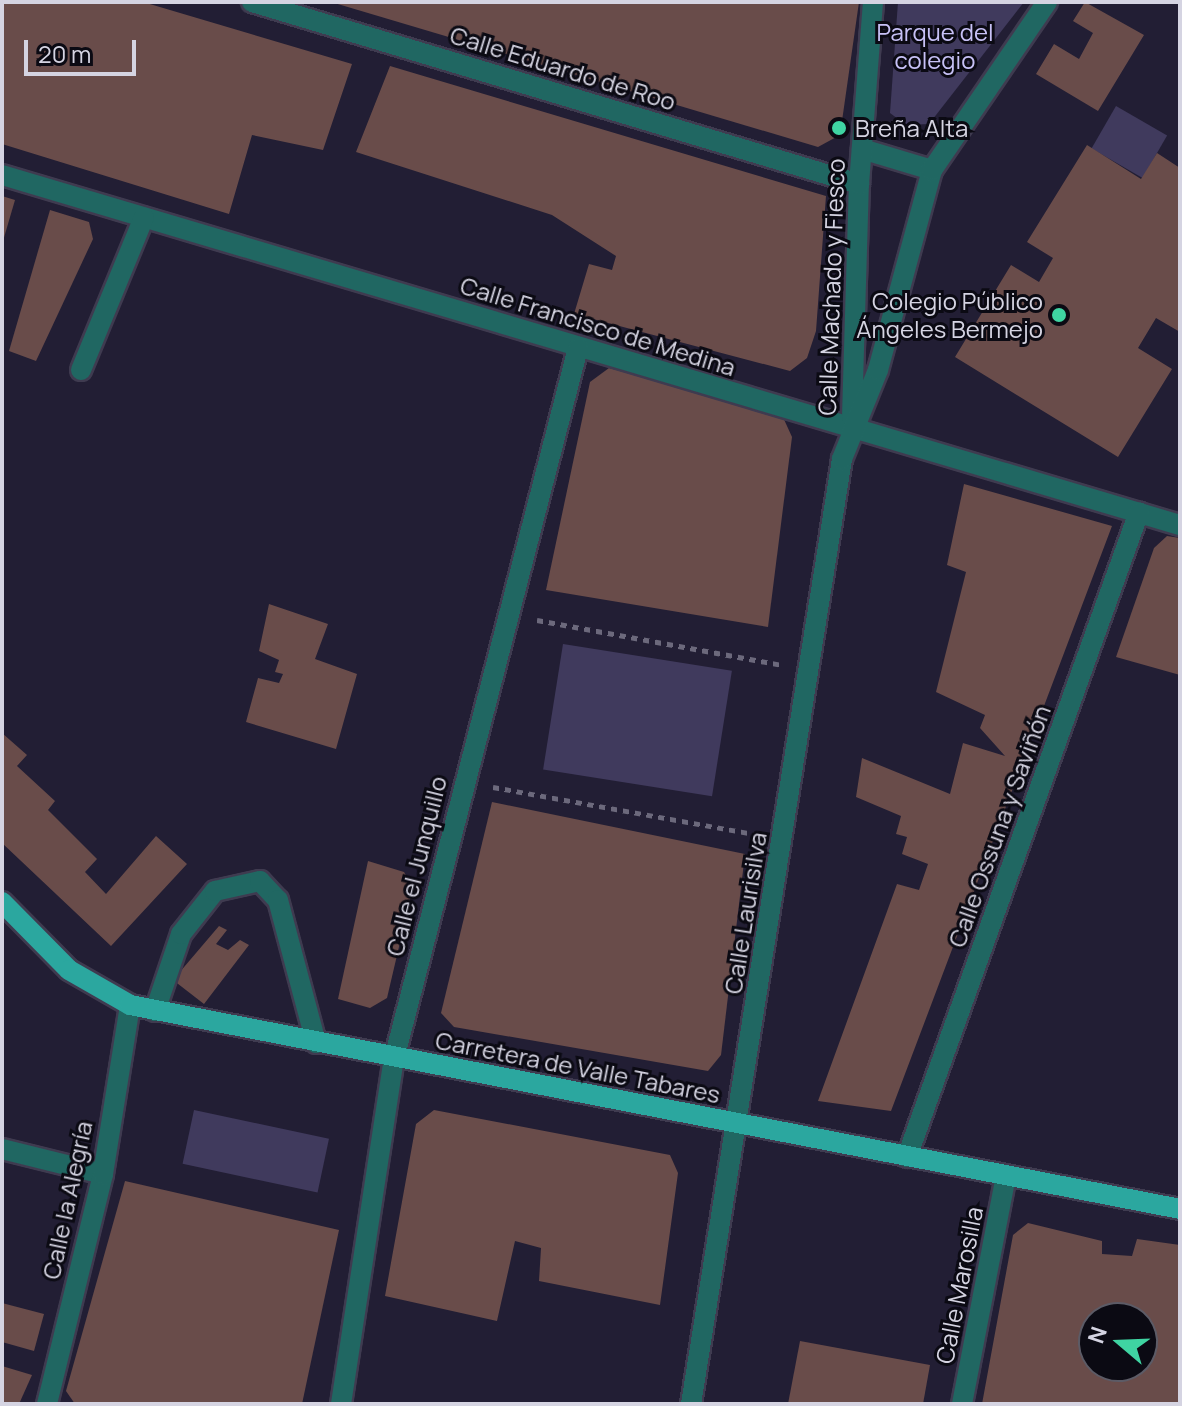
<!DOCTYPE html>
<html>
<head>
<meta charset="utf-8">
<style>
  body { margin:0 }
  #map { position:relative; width:1182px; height:1406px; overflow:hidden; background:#221e34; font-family:Manrope,sans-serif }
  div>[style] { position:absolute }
  .green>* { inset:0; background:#403a5d; transform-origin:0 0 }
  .building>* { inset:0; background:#694c4a }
  .path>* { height:5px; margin-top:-2.5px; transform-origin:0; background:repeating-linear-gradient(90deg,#6c697c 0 6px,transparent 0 12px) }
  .roads { filter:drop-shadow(2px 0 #3f3b50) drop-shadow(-2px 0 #3f3b50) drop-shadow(0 2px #3f3b50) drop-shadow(0 -2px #3f3b50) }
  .minor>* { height:20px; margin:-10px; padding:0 10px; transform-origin:10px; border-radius:10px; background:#206762 }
  .major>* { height:20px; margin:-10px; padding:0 10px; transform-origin:10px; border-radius:10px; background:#2ba79f }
  .dots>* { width:22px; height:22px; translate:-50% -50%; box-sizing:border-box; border:4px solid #0b0a13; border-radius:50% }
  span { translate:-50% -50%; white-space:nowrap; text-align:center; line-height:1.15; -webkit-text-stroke:6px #0b0a13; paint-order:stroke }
  .park-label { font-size:24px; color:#c7c1f6 }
  .street-label { font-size:24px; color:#d5d4e2 }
  .poi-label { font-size:24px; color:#d5d4e2 }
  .left { translate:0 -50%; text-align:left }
  .right { translate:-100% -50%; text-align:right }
  .frame { position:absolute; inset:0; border:4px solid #d5d4e2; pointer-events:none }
  .north { position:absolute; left:1078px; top:1302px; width:80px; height:80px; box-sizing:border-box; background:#0b0a13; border:2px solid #5c5b66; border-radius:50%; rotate:289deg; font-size:22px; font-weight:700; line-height:32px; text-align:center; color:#d5d4e2 }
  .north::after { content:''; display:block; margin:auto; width:28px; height:36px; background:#3fd4a2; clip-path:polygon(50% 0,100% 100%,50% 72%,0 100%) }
  .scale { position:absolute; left:24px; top:40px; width:112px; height:36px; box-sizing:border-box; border:4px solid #d5d4e2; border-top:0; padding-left:10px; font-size:24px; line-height:28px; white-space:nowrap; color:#d5d4e2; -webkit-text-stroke:6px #0b0a13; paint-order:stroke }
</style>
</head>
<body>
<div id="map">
  <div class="green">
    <div style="clip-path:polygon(898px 2px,1024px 2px,929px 124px,906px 125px,890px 113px)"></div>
    <div style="left:1116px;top:106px;width:59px;height:49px;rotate:30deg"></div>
    <div style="left:563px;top:644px;width:171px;height:127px;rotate:9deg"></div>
    <div style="left:194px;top:1110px;width:138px;height:55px;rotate:12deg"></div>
  </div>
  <div class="building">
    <div style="clip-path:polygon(2px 2px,143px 2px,352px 64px,323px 150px,252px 135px,229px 214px,2px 144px)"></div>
    <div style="clip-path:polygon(331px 2px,859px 2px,840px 135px,818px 147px)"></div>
    <div style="clip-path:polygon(1085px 2px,1144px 35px,1098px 111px,1036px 74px,1054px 44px,1079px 59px,1093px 33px,1073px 21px)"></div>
    <div style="clip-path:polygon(390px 66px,826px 196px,816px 331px,807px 358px,790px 371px,574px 314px,589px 264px,612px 270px,616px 256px,552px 215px,356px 152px)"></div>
    <div style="clip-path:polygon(1087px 145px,1141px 179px,1157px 153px,1180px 168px,1180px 332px,1156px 318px,1138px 348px,1172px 369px,1118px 457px,955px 357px,1011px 265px,1039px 282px,1053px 258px,1027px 242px)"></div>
    <div style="clip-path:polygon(2px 196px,15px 200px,3px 241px,2px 241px)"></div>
    <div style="clip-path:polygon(50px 210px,89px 222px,93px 239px,36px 361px,9px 351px)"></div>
    <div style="clip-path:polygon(609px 368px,782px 415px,792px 437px,768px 627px,546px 590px,590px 382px)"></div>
    <div style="clip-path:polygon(964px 484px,1112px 526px,891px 1111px,818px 1101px,897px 884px,919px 890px,928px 864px,902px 854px,907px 837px,896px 834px,901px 816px,856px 797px,862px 758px,950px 794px,963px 743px,1005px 756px,980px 728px,985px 715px,936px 692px,966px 572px,947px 565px)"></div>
    <div style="clip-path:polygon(1167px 536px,1180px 538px,1180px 675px,1116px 657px,1154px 548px)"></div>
    <div style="clip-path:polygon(269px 604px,328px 624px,315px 659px,357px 674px,336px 749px,246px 722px,258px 678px,279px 683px,283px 674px,275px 672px,279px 660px,259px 651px)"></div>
    <div style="clip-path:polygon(2px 733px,27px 755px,17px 766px,55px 801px,48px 810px,97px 859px,85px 872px,106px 894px,156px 836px,187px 864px,111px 946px,2px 843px)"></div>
    <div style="clip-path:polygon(492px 802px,745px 854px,721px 1055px,708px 1071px,454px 1027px,441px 1013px)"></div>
    <div style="clip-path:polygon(368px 861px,404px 872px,413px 887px,387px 998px,370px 1008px,338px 999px)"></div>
    <div style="clip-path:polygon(219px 926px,227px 930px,216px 944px,228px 950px,240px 940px,249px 945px,204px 1004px,173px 980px)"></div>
    <div style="clip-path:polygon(434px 1110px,670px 1155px,678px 1173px,660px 1305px,539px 1281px,541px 1248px,515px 1241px,497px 1321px,385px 1296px,416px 1124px)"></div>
    <div style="clip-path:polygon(125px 1181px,339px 1230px,302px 1404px,75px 1404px,66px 1391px)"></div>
    <div style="clip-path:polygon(evenodd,1028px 1223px,1102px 1241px,1102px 1254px,1132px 1256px,1137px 1239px,1180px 1245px,1180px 1404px,982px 1404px,1013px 1235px,1028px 1223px,1094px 1318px,1142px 1318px,1142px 1366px,1094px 1366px,1094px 1318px)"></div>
    <div style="clip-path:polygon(2px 1303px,44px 1314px,34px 1351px,2px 1342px)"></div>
    <div style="clip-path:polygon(800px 1341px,930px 1365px,923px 1404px,788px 1404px)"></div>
    <div style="clip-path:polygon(2px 1366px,32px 1375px,19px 1404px,2px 1404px)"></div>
  </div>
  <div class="path">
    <div style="left:537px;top:620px;width:250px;rotate:10.4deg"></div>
    <div style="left:493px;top:787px;width:266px;rotate:10.2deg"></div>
  </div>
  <div class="roads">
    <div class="minor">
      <div style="left:252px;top:2px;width:634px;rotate:16.69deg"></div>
      <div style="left:862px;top:149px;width:73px;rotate:16.7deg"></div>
      <div style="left:2px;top:175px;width:1229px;rotate:16.55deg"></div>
      <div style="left:81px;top:370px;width:165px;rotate:-67.6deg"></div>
      <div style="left:852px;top:417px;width:233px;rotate:-88.3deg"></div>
      <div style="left:859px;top:184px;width:183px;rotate:-85.6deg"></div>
      <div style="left:155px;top:1011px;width:81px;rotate:-71.3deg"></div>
      <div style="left:181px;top:934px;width:55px;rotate:-51.7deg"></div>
      <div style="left:215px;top:891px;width:46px;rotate:-12.5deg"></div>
      <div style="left:260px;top:881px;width:26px;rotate:47deg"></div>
      <div style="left:278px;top:900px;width:148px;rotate:75.1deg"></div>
      <div style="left:2px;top:1149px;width:104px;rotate:13.9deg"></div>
      <div style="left:907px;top:1157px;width:685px;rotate:-70.22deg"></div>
      <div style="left:47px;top:1404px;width:237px;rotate:-76.3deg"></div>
      <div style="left:103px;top:1174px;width:171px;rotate:-80.9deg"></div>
      <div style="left:341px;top:1404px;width:349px;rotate:-81.3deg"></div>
      <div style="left:394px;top:1059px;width:734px;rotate:-75.49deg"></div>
      <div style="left:691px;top:1404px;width:957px;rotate:-80.92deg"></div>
      <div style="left:842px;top:459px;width:96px;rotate:-68deg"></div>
      <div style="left:878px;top:370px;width:207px;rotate:-74.9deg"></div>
      <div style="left:932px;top:170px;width:204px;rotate:-55.6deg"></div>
      <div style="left:962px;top:1404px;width:232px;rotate:-79.1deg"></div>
    </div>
    <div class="major">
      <div style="left:2px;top:902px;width:95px;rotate:45.4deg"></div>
      <div style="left:69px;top:970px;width:70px;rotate:29.8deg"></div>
      <div style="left:130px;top:1005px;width:1070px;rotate:10.99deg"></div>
    </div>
  </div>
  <div class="dots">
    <div style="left:839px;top:128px;background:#3fd4a2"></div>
    <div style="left:1059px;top:315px;background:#3fd4a2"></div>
  </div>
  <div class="park-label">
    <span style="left:935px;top:46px">Parque del<br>colegio</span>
  </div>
  <div class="street-label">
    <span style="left:563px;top:68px;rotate:17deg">Calle Eduardo de Roo</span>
    <span style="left:831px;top:287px;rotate:-88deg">Calle Machado y Fiesco</span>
    <span style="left:598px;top:326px;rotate:17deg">Calle Francisco de Medina</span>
    <span style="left:999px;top:826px;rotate:-70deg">Calle Ossuna y Saviñón</span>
    <span style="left:416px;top:866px;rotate:-76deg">Calle el Junquillo</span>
    <span style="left:745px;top:913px;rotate:-81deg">Calle Laurisilva</span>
    <span style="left:578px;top:1067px;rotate:11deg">Carretera de Valle Tabares</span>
    <span style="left:67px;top:1200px;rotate:-78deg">Calle la Alegría</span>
    <span style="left:959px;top:1285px;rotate:-79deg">Calle Marosilla</span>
  </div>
  <div class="poi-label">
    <span class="left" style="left:855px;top:128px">Breña Alta</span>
    <span class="right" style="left:1043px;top:315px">Colegio Público<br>Ángeles Bermejo</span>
  </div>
  <div class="frame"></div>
  <div class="north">N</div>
  <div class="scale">20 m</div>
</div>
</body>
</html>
